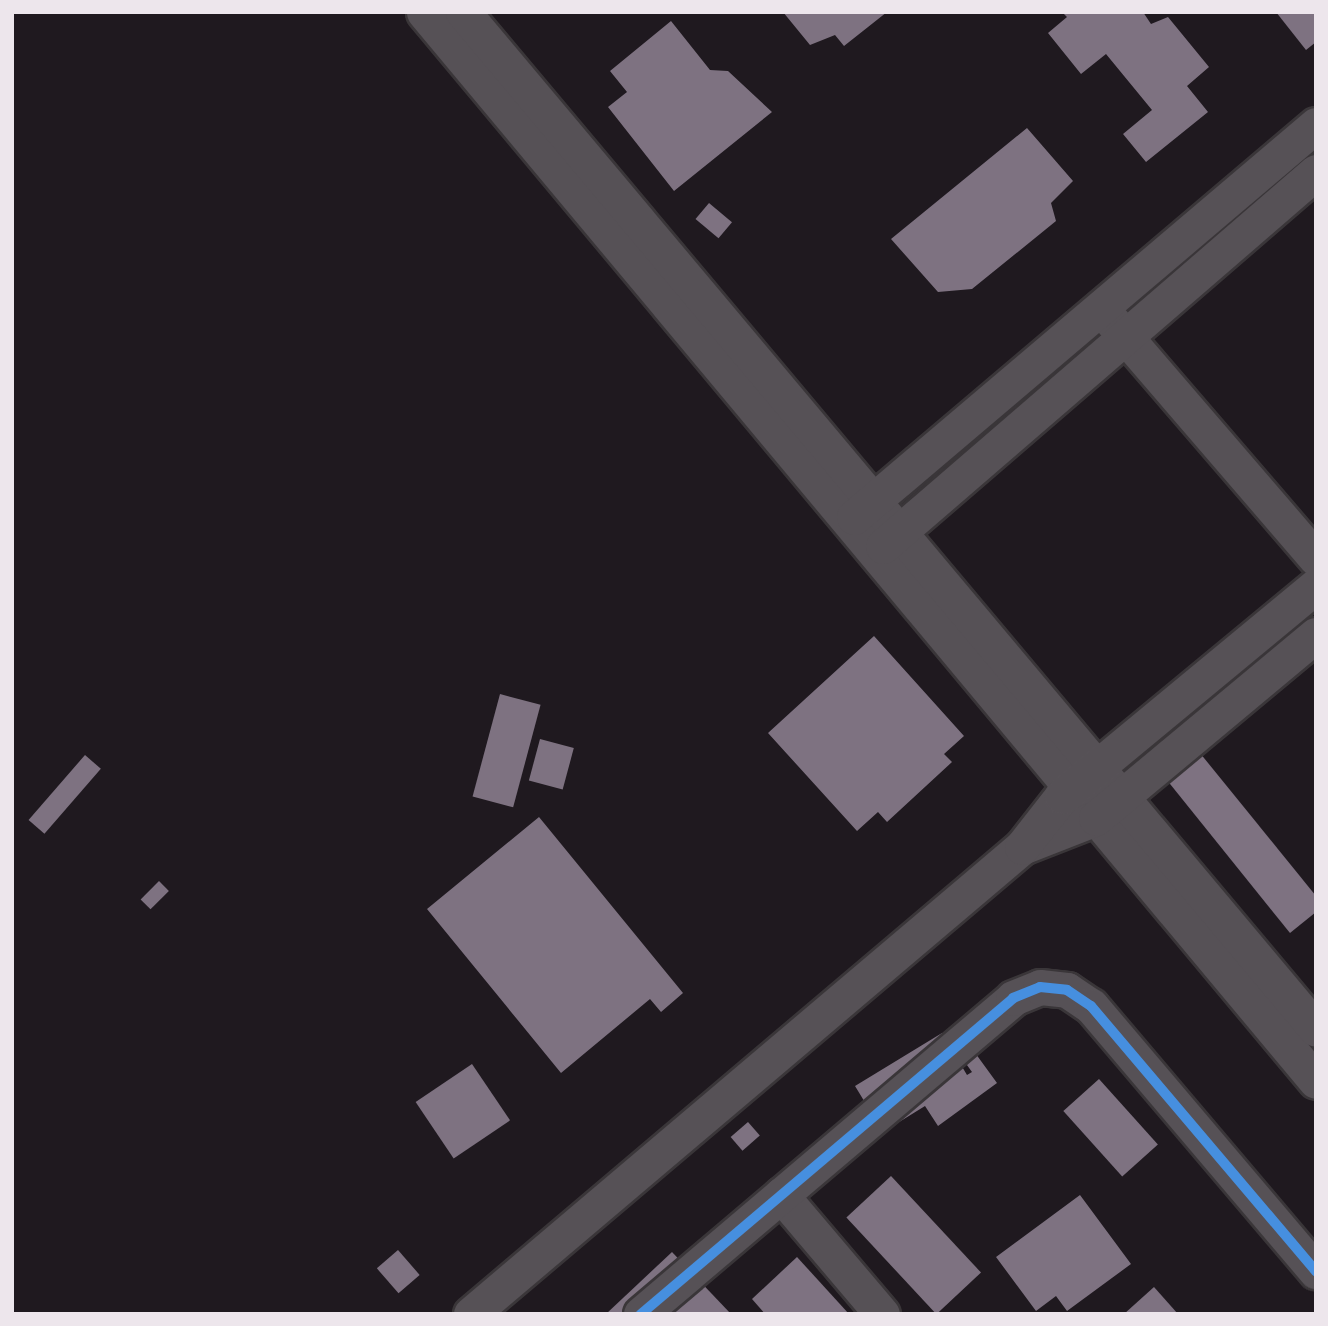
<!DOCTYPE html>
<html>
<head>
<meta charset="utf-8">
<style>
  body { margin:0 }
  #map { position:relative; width:1328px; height:1326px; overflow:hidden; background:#1f191f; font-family:"Varela Round",sans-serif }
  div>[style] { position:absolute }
  .building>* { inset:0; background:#7e7281; transform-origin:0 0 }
  .roads { filter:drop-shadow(2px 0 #3a3639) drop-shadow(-2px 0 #3a3639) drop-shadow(0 2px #3a3639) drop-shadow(0 -2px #3a3639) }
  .minor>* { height:35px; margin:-17.5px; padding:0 17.5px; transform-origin:17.5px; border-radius:17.5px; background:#565156 }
  .cycleway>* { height:10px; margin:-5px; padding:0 5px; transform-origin:5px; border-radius:5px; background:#468fdf }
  span { translate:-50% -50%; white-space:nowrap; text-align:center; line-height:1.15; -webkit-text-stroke:7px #211721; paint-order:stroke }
  .frame { position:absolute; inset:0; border:14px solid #ede6ec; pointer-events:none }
</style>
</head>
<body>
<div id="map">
  <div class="building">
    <div style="clip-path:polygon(783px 12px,887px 12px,844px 46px,835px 35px,810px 45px)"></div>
    <div style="clip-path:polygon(1062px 12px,1143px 12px,1151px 24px,1168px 17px,1209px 67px,1187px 86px,1208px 112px,1146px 162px,1123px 134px,1152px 110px,1106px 54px,1081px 74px,1048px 33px,1067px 17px)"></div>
    <div style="clip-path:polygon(1276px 12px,1316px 12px,1316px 42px,1306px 50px)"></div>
    <div style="clip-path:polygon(671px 21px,710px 70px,728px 71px,772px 112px,674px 191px,608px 107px,627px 92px,610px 71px)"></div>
    <div style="clip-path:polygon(1027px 128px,1073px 181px,1051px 203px,1056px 221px,972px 289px,938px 292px,891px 239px)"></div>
    <div style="left:709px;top:203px;width:30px;height:21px;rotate:40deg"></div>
    <div style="clip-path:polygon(874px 636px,964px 736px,944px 754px,952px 762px,887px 822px,878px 812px,857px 831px,768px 733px)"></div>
    <div style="left:500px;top:694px;width:42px;height:106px;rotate:15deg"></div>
    <div style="clip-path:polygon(1187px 737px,1316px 896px,1316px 912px,1290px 933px,1154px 764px)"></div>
    <div style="left:540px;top:739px;width:35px;height:43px;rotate:15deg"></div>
    <div style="left:85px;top:755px;width:21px;height:86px;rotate:41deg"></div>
    <div style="clip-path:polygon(539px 817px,683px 993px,661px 1012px,650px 999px,561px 1073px,427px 909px)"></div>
    <div style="left:159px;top:881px;width:14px;height:26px;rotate:45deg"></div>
    <div style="clip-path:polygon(942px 1033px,967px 1075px,972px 1072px,954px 1047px,965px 1039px,997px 1083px,938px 1126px,925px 1106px,883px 1132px,855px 1086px)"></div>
    <div style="left:472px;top:1064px;width:68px;height:68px;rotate:56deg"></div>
    <div style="left:1099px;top:1079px;width:88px;height:48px;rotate:48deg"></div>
    <div style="left:748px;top:1122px;width:18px;height:23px;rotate:49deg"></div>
    <div style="left:891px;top:1176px;width:132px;height:61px;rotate:47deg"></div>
    <div style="clip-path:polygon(1080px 1195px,1131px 1264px,1067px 1311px,1056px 1296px,1036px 1311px,996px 1257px)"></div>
    <div style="left:398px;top:1250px;width:33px;height:28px;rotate:49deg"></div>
    <div style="clip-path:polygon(672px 1252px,731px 1314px,606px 1314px)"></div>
    <div style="clip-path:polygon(797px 1257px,849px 1314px,765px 1314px,752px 1299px)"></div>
    <div style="clip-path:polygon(1154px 1287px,1178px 1314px,1124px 1314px)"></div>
  </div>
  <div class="roads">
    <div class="minor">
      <div style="left:424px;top:12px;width:1392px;rotate:50.16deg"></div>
      <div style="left:463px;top:12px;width:1327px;rotate:50.01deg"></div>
      <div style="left:1111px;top:320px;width:314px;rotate:49.3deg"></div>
      <div style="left:854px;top:517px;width:606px;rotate:-40.31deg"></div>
      <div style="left:883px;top:546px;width:572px;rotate:-40.82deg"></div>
      <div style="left:1022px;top:847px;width:79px;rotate:-21.4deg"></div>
      <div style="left:1096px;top:818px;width:286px;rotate:-39.8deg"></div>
      <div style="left:781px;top:1195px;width:156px;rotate:49.7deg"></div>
      <div style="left:471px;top:1314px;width:722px;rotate:-40.28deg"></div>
      <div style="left:1022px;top:847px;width:65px;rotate:-51.9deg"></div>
      <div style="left:1062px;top:796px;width:330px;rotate:-39.6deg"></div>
      <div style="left:641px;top:1314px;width:488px;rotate:-40.3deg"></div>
      <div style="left:1013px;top:998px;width:29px;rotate:-22deg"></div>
      <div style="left:1040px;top:987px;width:27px;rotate:6deg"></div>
      <div style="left:1067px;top:990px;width:29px;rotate:34deg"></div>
      <div style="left:1091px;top:1006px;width:348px;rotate:49.7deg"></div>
    </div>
  </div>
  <div class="cycleway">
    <div style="left:641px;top:1314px;width:488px;rotate:-40.3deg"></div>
    <div style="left:1013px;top:998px;width:29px;rotate:-22deg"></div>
    <div style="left:1040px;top:987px;width:27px;rotate:6deg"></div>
    <div style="left:1067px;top:990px;width:29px;rotate:34deg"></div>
    <div style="left:1091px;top:1006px;width:348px;rotate:49.7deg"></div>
  </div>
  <div class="frame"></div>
</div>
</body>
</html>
